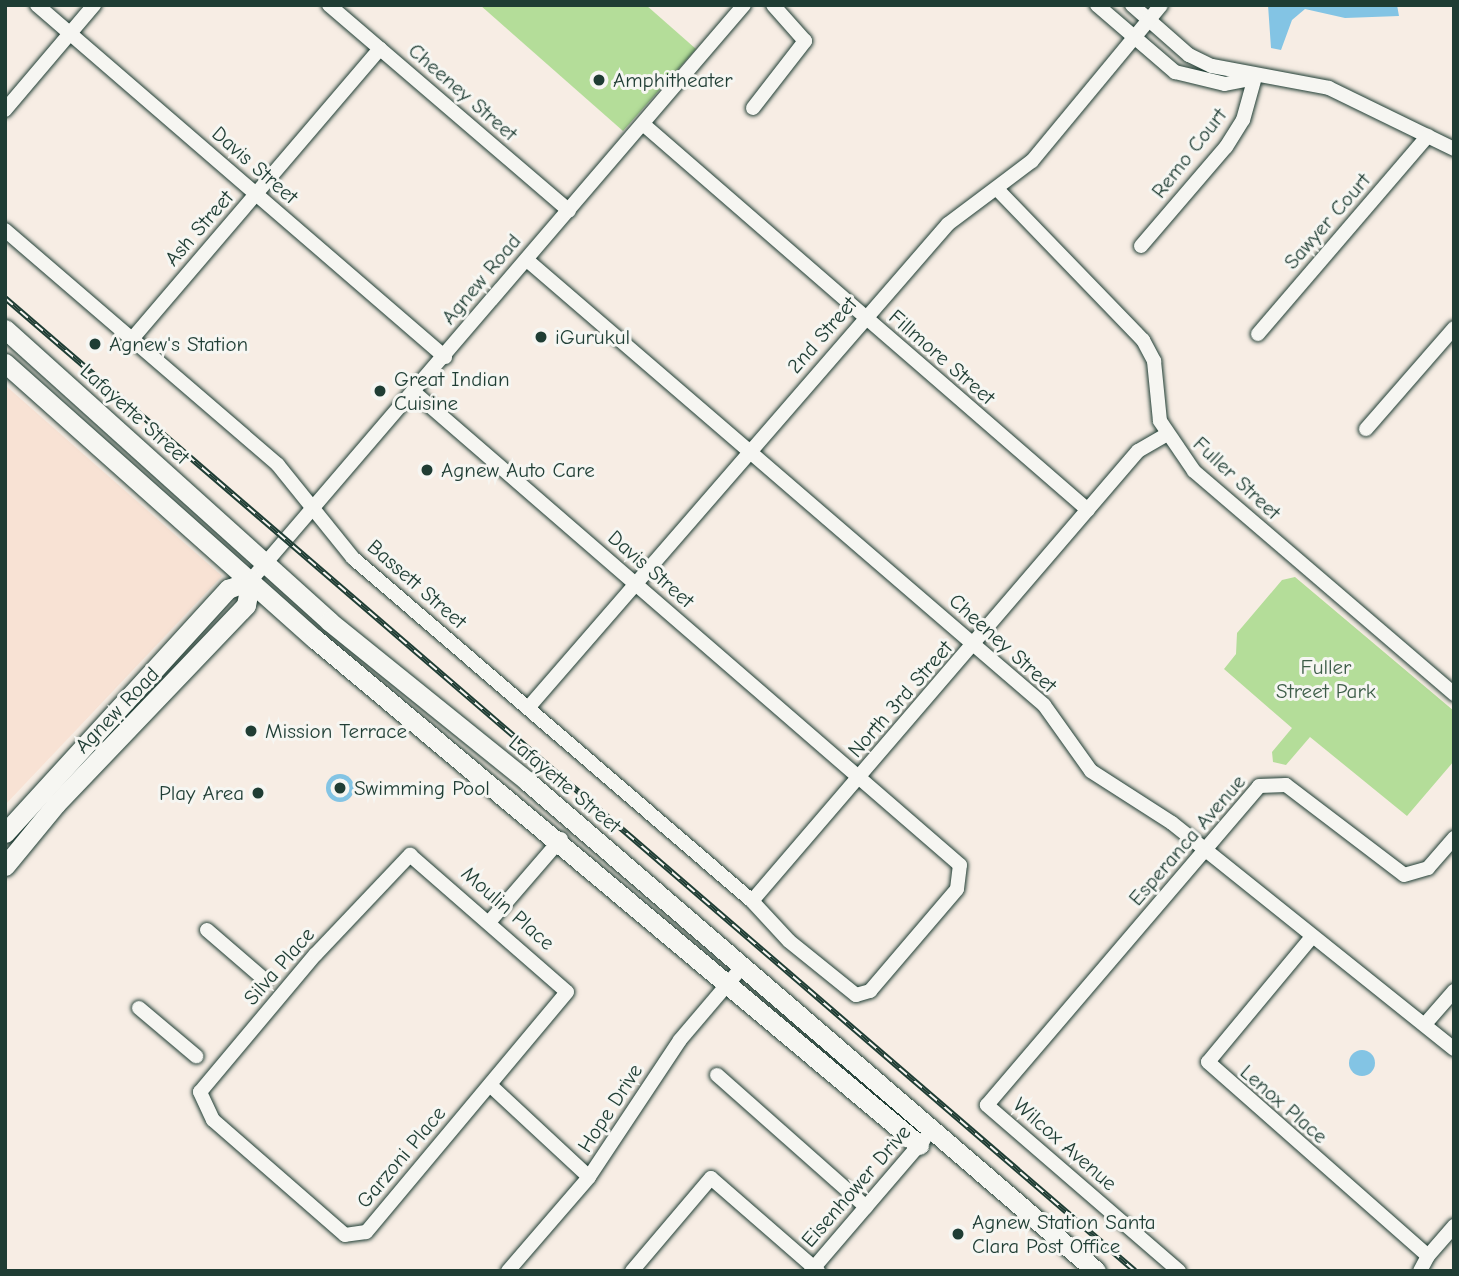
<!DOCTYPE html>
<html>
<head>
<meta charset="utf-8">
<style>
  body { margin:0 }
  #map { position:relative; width:1459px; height:1276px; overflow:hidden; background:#f7ede4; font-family:"Comic Neue",sans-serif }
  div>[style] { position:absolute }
  .built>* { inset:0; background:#f8e2d4 }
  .green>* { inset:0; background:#b4dd99 }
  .water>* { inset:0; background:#83c4e4 }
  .round { border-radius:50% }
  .roads { filter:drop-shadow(0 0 2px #1f3d34) drop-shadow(0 0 2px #1f3d34) }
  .minor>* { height:14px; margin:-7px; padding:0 7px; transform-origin:7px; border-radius:7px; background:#f6f6f2 }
  .major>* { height:19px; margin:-9.5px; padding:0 9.5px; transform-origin:9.5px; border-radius:9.5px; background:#f6f6f2 }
  .rail>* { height:6px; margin-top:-3px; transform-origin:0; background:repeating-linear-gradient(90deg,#f6f6f2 0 10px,#1f3d34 0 20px); box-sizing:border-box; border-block:2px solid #1f3d34 }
  .dots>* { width:19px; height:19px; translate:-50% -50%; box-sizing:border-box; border:4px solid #f6f6f2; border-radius:50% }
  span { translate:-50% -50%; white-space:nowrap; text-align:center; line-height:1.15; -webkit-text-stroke:6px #f6f6f2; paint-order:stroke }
  .poi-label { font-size:21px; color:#1f3d34 }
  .left { translate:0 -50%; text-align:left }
  .right { translate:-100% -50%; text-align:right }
  .street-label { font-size:21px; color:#1f3d34 }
  .park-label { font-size:21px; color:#3d5d48 }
  .frame { position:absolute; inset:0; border:7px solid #1f3d34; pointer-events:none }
</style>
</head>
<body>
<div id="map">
  <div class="built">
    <div style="clip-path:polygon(5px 385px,222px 576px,5px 805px)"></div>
  </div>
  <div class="green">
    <div style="clip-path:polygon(480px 5px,646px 5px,696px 49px,623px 131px)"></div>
    <div style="clip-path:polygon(1295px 577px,1454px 711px,1454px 761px,1407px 816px,1310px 737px,1286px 765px,1273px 762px,1272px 752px,1292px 728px,1224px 669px,1236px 654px,1237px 633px,1282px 580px)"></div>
  </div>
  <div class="water">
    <div style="clip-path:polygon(1268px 5px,1397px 5px,1399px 16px,1345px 18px,1305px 9px,1292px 20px,1281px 50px,1271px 48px)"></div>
    <div class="round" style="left:326px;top:774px;width:28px;height:28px"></div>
    <div class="round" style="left:1349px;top:1050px;width:26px;height:26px"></div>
  </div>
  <div class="roads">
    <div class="minor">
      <div style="left:37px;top:5px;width:539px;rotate:40.79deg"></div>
      <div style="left:329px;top:5px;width:316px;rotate:40.6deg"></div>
      <div style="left:1097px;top:5px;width:103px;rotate:40.7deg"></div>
      <div style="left:1175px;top:72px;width:51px;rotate:13.5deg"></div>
      <div style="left:1225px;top:84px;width:25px;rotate:-11deg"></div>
      <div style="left:1132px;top:5px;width:76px;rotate:41.3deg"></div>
      <div style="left:1189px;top:55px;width:25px;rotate:26deg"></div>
      <div style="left:1212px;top:66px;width:119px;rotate:10.6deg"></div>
      <div style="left:1329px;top:88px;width:139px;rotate:26deg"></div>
      <div style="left:753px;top:108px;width:85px;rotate:-52.2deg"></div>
      <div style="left:805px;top:41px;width:48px;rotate:-131.6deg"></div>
      <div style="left:5px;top:110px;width:138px;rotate:-49.7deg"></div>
      <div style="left:643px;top:124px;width:589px;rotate:40.94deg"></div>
      <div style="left:998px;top:190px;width:209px;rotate:46deg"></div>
      <div style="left:1143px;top:340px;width:24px;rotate:62deg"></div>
      <div style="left:1154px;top:361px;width:60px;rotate:84.3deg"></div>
      <div style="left:1160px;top:421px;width:60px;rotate:55.8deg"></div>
      <div style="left:1194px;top:471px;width:343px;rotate:40.6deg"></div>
      <div style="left:5px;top:230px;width:360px;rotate:40.7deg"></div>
      <div style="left:278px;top:465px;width:119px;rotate:51.1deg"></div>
      <div style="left:353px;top:558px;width:526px;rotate:40.68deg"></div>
      <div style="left:752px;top:901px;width:54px;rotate:47.2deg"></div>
      <div style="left:789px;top:941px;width:86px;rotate:38.9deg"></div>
      <div style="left:856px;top:995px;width:15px;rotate:-16deg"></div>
      <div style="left:870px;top:991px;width:134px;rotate:-49.5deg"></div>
      <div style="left:957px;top:889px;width:24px;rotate:-83deg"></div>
      <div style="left:960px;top:865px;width:721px;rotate:-139.11deg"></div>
      <div style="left:1141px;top:246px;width:130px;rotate:-49.4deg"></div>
      <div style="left:1226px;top:147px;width:32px;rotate:-58deg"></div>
      <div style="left:1243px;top:120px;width:45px;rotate:-74.4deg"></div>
      <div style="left:527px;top:260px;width:682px;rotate:40.72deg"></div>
      <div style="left:1044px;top:705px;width:81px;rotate:54.5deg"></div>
      <div style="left:1091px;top:771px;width:96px;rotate:32.7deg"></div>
      <div style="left:1172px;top:823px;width:361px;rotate:38.7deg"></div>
      <div style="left:1258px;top:334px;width:261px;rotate:-49.4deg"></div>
      <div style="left:132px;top:339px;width:382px;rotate:-49.5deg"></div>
      <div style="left:1366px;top:429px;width:134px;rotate:-48.9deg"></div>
      <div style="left:251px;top:580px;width:757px;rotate:-49.39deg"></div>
      <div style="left:528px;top:708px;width:641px;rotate:-49.05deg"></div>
      <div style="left:948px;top:224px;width:105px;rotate:-36.9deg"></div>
      <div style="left:1032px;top:161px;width:202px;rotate:-50.4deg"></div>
      <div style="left:410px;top:855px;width:208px;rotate:41.1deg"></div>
      <div style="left:567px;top:992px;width:313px;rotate:129.9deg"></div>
      <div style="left:366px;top:1232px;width:21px;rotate:172deg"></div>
      <div style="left:345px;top:1235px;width:175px;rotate:-138.9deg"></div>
      <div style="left:213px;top:1120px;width:31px;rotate:-115deg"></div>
      <div style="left:200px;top:1092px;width:180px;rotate:-50deg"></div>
      <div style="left:316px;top:954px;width:137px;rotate:-46.5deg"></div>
      <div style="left:752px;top:901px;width:593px;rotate:-49.38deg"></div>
      <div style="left:1138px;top:451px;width:32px;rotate:-30deg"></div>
      <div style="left:491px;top:920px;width:107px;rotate:-49.2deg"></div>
      <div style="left:207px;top:930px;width:77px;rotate:40.8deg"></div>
      <div style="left:1311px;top:938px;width:161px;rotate:129.7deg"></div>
      <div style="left:1208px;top:1062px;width:293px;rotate:41.4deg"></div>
      <div style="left:1428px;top:1256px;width:40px;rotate:-49deg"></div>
      <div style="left:139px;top:1008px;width:75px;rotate:40.1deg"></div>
      <div style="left:1426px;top:1023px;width:43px;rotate:-48.8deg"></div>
      <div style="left:717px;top:1075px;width:199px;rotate:41.5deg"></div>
      <div style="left:490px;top:1085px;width:135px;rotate:42.9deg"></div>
      <div style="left:508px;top:1271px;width:124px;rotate:-49.2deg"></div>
      <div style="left:589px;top:1177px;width:164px;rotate:-56.4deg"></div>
      <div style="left:680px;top:1040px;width:97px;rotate:-49.6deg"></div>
      <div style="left:632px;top:1271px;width:122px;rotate:-49.7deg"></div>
      <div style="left:711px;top:1178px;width:142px;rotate:41deg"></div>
      <div style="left:811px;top:1271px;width:174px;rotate:-49.4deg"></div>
      <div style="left:1179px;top:1271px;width:254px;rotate:-139.2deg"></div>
      <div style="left:987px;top:1105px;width:419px;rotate:-49.5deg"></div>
      <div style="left:1259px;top:786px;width:27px;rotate:-2deg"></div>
      <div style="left:1286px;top:785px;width:148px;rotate:37.3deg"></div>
      <div style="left:1404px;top:875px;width:25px;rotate:-16deg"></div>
      <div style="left:1428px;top:868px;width:40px;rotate:-49deg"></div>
      <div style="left:1420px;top:1271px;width:17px;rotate:-62deg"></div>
    </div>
    <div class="major">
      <div style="left:5px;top:329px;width:436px;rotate:42deg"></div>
      <div style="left:329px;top:621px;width:255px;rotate:38.9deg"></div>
      <div style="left:527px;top:781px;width:751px;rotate:40.73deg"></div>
      <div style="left:5px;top:363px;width:415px;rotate:41.7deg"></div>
      <div style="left:315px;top:639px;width:788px;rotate:39.95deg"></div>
      <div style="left:5px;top:833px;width:331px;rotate:-47.6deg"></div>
      <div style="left:228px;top:589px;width:25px;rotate:-21deg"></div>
      <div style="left:5px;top:866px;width:80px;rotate:-50.6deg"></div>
      <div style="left:56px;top:804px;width:275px;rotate:-46.3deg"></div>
      <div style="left:246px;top:605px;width:25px;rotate:-79deg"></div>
    </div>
  </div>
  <div class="rail">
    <div style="left:5px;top:298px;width:1491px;rotate:40.73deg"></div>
  </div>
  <div class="dots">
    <div style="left:599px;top:80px;background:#1f3d34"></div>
    <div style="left:541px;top:337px;background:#1f3d34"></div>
    <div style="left:95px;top:344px;background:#1f3d34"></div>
    <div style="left:380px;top:391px;background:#1f3d34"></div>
    <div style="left:427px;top:470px;background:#1f3d34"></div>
    <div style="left:251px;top:731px;background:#1f3d34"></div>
    <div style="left:340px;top:788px;background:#1f3d34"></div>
    <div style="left:258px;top:793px;background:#1f3d34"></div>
    <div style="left:958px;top:1234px;background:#1f3d34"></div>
  </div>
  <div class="poi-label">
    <span class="left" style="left:613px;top:80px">Amphitheater</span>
    <span class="left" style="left:555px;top:337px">iGurukul</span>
    <span class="left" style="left:109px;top:344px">Agnew's Station</span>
    <span class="left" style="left:394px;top:391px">Great Indian<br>Cuisine</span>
    <span class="left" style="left:441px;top:470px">Agnew Auto Care</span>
    <span class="left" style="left:265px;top:731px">Mission Terrace</span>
    <span class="left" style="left:354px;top:788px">Swimming Pool</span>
    <span class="right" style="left:244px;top:793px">Play Area</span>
    <span class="left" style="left:972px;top:1234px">Agnew Station Santa<br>Clara Post Office</span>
  </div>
  <div class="street-label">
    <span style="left:463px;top:92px;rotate:41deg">Cheeney Street</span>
    <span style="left:1189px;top:153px;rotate:-52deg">Remo Court</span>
    <span style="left:255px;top:165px;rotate:41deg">Davis Street</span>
    <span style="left:1327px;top:221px;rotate:-49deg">Sawyer Court</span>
    <span style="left:199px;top:228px;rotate:-49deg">Ash Street</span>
    <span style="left:481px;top:279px;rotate:-50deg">Agnew Road</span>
    <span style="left:822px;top:335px;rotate:-49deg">2nd Street</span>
    <span style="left:942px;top:357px;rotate:41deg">Fillmore Street</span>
    <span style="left:135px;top:414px;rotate:42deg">Lafayette Street</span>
    <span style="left:1237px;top:478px;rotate:43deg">Fuller Street</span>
    <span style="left:651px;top:569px;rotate:41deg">Davis Street</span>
    <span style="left:417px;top:584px;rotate:41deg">Bassett Street</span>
    <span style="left:1003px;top:643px;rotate:42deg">Cheeney Street</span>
    <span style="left:900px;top:699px;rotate:-49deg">North 3rd Street</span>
    <span style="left:117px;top:710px;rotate:-46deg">Agnew Road</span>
    <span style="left:565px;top:784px;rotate:40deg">Lafayette Street</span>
    <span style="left:1187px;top:840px;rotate:-49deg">Esperanca Avenue</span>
    <span style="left:508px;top:908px;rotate:41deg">Moulin Place</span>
    <span style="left:279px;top:966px;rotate:-49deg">Silva Place</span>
    <span style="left:1284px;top:1104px;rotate:41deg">Lenox Place</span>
    <span style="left:610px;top:1108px;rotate:-57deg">Hope Drive</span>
    <span style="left:1065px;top:1144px;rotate:41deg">Wilcox Avenue</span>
    <span style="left:401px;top:1157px;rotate:-50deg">Garzoni Place</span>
    <span style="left:856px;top:1186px;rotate:-49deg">Eisenhower Drive</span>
  </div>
  <div class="park-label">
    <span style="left:1326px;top:679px">Fuller<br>Street Park</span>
  </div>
  <div class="frame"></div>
</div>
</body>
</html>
